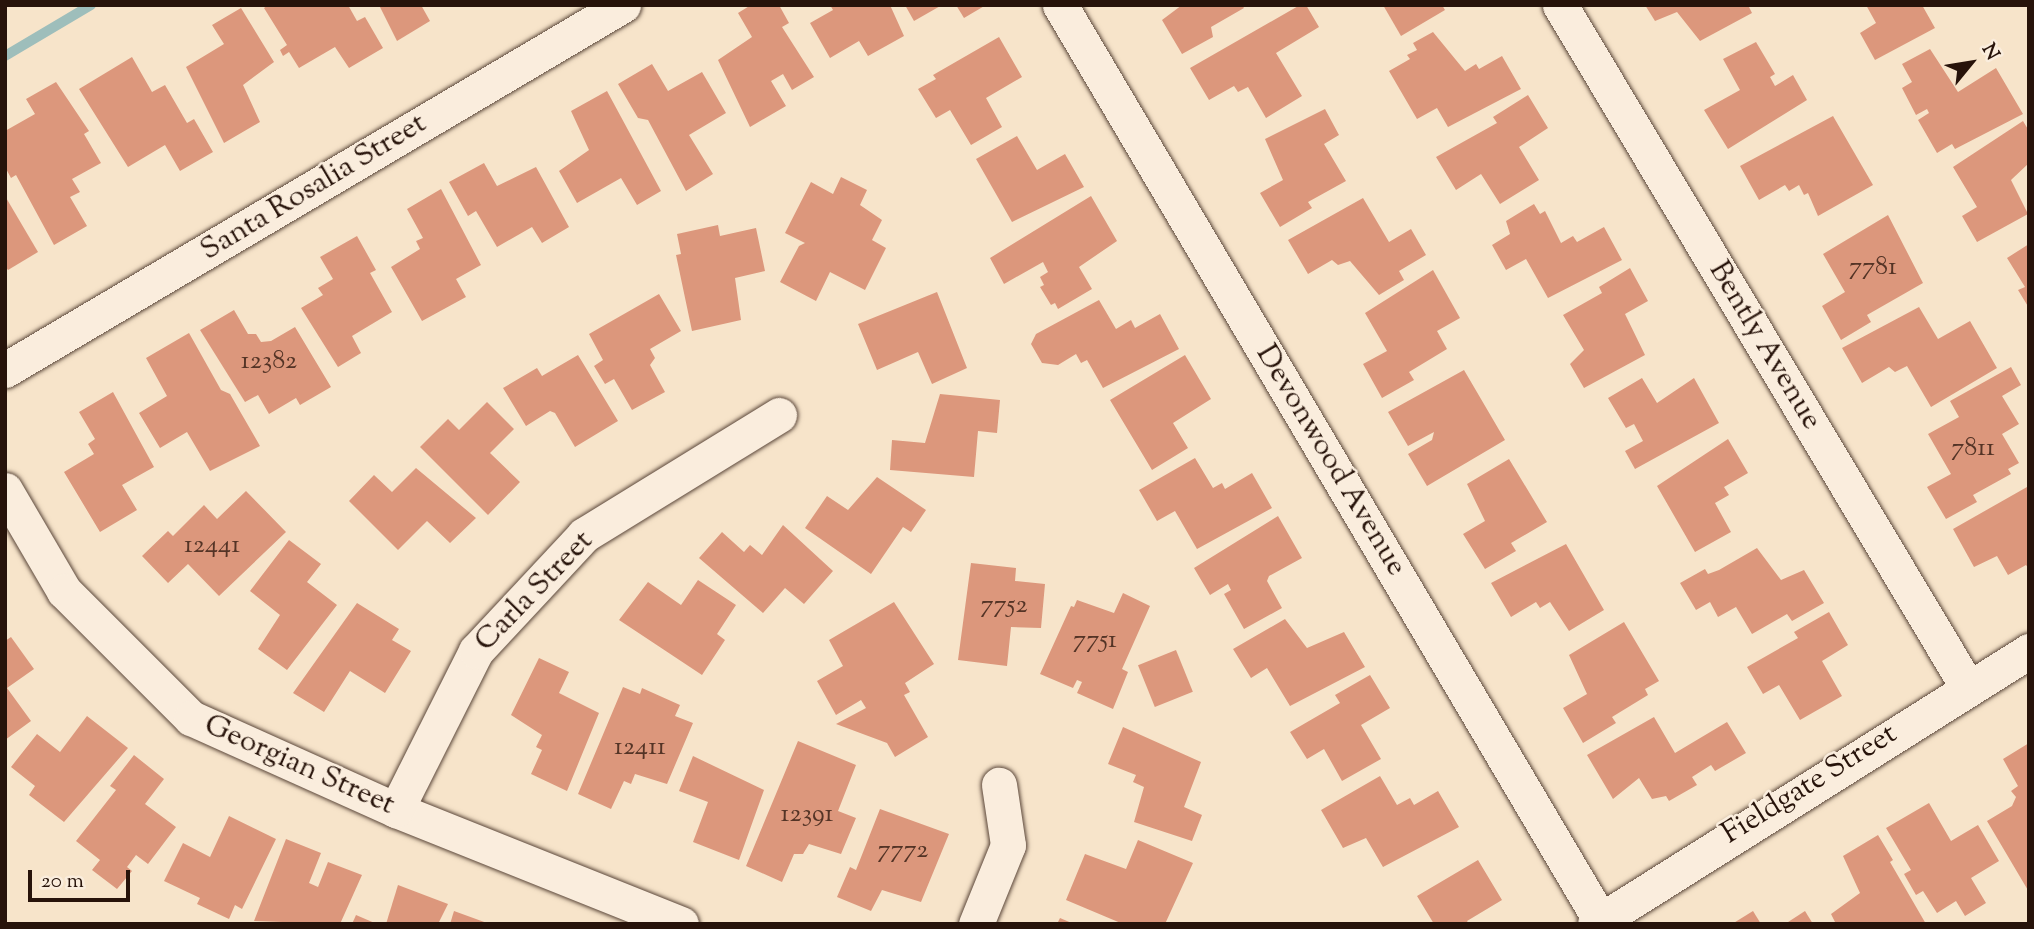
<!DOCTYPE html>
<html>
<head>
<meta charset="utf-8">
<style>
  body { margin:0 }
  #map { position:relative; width:2034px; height:929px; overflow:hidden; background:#f7e4ca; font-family:"Sorts Mill Goudy",serif }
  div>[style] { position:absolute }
  .stream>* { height:10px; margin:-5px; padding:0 5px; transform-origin:5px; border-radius:5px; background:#9ebebb }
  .building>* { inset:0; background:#dc977c; transform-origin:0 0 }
  .roads { filter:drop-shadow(0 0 2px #5b473a) drop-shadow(0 0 2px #5b473a) }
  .street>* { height:35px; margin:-17.5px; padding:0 17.5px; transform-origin:17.5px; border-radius:17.5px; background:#faeddd }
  span { translate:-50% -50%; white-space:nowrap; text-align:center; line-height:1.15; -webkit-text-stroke:5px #faeddd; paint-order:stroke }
  .number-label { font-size:26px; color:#543426 }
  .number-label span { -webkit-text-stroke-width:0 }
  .street-label { font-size:30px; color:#27130a }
  .frame { position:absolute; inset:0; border:7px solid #27130a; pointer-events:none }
  .north { position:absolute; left:1936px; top:28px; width:70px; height:70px; -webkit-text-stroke:5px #faeddd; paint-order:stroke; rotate:60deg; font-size:19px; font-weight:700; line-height:28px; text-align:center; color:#27130a }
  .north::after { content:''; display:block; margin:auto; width:24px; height:32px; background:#27130a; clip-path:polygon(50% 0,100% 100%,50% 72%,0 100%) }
  .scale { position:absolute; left:28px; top:870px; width:102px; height:32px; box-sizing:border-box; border:4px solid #27130a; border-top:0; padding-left:9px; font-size:21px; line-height:24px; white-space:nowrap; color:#27130a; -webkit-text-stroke:5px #faeddd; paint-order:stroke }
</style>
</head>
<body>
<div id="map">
  <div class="stream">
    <div style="left:5px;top:56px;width:100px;rotate:-30.7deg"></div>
  </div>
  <div class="building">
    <div style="clip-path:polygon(268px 5px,348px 5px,357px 21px,365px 17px,383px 48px,349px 68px,335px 47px,299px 68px,289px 52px,283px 56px,280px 50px,287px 45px,264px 8px)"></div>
    <div style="clip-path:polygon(379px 5px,421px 5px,430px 21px,397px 41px)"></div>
    <div style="clip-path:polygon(751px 5px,779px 5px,789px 23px,782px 27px,814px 77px,792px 90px,783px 74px,771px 81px,786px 106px,750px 127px,718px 60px,752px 37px,738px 13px)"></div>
    <div style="clip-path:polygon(830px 5px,890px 5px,904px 36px,868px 56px,859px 41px,830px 58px,810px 23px,833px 10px)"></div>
    <div style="clip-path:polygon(905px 5px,942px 5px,914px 21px)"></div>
    <div style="clip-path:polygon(956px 5px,986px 5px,964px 18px)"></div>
    <div style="clip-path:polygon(1182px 5px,1242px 5px,1244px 8px,1211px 27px,1213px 37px,1182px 54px,1162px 20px)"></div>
    <div style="clip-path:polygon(1300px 5px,1306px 5px,1319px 27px,1276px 53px,1302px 96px,1266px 118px,1248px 87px,1238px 92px,1234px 86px,1209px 100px,1190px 68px)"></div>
    <div style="clip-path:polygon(1383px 5px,1442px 5px,1445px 10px,1401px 36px)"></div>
    <div style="clip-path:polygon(1645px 5px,1748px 5px,1752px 13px,1700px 41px,1677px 12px,1655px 21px)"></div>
    <div style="clip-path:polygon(1866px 5px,1922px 5px,1935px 28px,1875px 60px,1860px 33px,1876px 23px)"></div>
    <div style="clip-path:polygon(241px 8px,274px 62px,243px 85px,260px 122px,224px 143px,186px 67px,224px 44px,212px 25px)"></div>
    <div style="clip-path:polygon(1433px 32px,1465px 71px,1476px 64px,1479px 69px,1502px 56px,1521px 89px,1448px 127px,1437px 108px,1417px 119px,1389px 71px,1410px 59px,1407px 55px,1417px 50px,1413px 43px)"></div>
    <div style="clip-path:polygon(999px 37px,1022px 77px,986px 98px,1002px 127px,971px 145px,950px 110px,936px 118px,918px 89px,936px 79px,933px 75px)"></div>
    <div style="clip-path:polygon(1756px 42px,1775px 74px,1770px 77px,1775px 86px,1793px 75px,1807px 100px,1728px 149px,1704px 110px,1740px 90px,1723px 59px)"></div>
    <div style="clip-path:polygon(1930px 49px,1958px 92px,1996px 68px,2023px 114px,1955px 149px,1952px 144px,1937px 153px,1918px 120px,1929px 113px,1927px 109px,1916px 115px,1902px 88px,1912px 82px,1902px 64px)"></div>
    <div style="clip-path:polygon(132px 57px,152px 92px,165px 85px,187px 123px,194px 119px,213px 152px,180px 171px,165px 145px,128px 167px,79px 89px)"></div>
    <div style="clip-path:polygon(652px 64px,668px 91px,702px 72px,726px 113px,689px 135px,713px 174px,686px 191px,648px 120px,638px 118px,618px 84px)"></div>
    <div style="clip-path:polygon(56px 82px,89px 131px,84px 134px,101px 163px,72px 179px,80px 192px,70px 197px,87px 226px,54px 245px,16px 175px,11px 178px,5px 167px,5px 131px,35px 114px,26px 99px)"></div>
    <div style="clip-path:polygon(607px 91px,661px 191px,637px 205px,621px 178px,577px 203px,559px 171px,589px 150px,571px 111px)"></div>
    <div style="clip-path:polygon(1528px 95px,1548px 128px,1519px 147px,1539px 180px,1500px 204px,1481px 174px,1456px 190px,1436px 157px,1497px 123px,1493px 117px)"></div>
    <div style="clip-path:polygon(1325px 109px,1339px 135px,1324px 144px,1346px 181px,1308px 202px,1312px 208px,1280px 227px,1260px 193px,1283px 180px,1265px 139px)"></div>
    <div style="clip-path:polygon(1833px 116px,1873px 185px,1818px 216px,1808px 193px,1804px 195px,1799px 185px,1789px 191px,1785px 185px,1759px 200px,1740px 166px)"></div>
    <div style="clip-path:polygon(2023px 121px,2029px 131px,2029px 163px,2011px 180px,2028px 214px,1977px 242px,1962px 216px,1977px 207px,1953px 167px)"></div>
    <div style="clip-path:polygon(1017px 136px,1037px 170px,1065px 154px,1084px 187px,1012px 222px,976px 159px)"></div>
    <div style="clip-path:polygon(484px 163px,497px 186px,536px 167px,569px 227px,542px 243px,532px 227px,497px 247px,476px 211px,468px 216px,449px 182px)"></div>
    <div style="clip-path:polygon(841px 177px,867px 190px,860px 205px,882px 220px,872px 240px,886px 248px,865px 290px,830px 272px,816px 301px,780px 282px,799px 246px,805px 243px,785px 233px,811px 182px,833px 194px)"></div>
    <div style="clip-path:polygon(441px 189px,481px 265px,456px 279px,466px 297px,422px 321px,391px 267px,420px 249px,416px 241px,423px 238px,407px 209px)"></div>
    <div style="clip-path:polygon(5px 196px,38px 252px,8px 270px,5px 266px)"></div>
    <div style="clip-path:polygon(1091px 196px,1117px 241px,1079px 267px,1092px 289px,1058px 309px,1055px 303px,1051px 305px,1040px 287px,1044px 285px,1040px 277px,1048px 272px,1043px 262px,1004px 284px,990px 258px)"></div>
    <div style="clip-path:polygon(1363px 198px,1389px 242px,1411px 229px,1426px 255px,1399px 271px,1404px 280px,1379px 295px,1350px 261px,1338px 265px,1332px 260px,1308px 274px,1288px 240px)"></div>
    <div style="clip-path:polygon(1534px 204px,1540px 214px,1545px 211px,1561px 243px,1573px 236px,1577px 242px,1604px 227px,1622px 260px,1548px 298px,1526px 259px,1506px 270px,1492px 245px,1510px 234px,1506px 221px)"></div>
    <div style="clip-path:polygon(1888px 215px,1923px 283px,1867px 315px,1871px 322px,1841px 340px,1822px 306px,1845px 292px,1823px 254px)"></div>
    <div style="clip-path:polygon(718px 225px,720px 236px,756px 228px,765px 271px,735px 278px,741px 320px,692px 331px,676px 255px,681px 254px,677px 234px)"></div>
    <div style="clip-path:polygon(357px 236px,376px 270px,370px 273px,392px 312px,352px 336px,361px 353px,338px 367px,301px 308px,323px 295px,318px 288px,333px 279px,320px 257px)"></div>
    <div style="clip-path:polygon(2029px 244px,2029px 308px,2018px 290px,2025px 287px,2007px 258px)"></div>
    <div style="clip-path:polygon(1630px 268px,1648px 301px,1625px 314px,1645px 355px,1584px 388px,1570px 364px,1584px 350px,1563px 315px,1602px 293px,1599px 287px)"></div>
    <div style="clip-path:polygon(1433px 270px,1460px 318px,1437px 331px,1447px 349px,1409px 372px,1414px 380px,1382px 398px,1363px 364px,1387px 351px,1365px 313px)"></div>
    <div style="clip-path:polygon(937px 292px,967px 368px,932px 384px,918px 352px,877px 370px,858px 324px)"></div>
    <div style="clip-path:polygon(659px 294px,681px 331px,650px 349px,655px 358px,650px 365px,665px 392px,632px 410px,614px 379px,605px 384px,594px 366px,603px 360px,589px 334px)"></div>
    <div style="clip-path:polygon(1099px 300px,1116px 329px,1131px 320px,1135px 328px,1160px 314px,1179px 349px,1103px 388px,1087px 360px,1081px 363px,1076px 354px,1058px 365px,1042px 363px,1031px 344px,1036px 334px)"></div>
    <div style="clip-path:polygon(1919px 307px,1938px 339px,1970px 321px,1997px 368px,1931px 407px,1907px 366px,1895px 372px,1889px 367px,1862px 383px,1842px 348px)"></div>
    <div style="clip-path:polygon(234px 310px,248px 334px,256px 334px,261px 342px,271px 341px,295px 327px,331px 387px,300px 405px,296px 398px,269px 414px,258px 395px,245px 402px,200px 330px)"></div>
    <div style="clip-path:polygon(189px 333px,221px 390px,230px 394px,260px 446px,210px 471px,187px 432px,160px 448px,139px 413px,167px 396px,146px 358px)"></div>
    <div style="clip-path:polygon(578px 355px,618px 421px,575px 447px,555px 413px,550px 411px,526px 426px,503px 388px,537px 368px,542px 376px)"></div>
    <div style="clip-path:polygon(1185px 355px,1211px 399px,1173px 423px,1188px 448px,1152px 470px,1110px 400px)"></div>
    <div style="clip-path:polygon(2011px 367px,2021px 385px,2002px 396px,2019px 424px,2002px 434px,2019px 463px,2008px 469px,2011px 474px,1973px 495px,1977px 502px,1946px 519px,1927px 487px,1951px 474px,1928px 434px,1959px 417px,1950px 401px)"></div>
    <div style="clip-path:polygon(1464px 370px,1505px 440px,1427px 486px,1408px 454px,1432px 440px,1434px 432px,1408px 446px,1388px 412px)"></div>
    <div style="clip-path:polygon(1642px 378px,1657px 403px,1694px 378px,1719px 423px,1635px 469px,1625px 451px,1643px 441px,1634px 424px,1626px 428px,1608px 398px)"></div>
    <div style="clip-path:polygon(113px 392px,154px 467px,122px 485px,137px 510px,100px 532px,64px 472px,94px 454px,88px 444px,95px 439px,79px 412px)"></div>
    <div style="clip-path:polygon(940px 394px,1000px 400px,997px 433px,978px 431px,974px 477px,890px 470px,892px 440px,925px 443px)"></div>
    <div style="clip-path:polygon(487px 402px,514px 429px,490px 453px,520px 482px,488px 515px,420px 447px,448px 419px,459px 430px)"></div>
    <div style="clip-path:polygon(1728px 439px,1748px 473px,1724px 487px,1729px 495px,1715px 503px,1731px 532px,1695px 552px,1657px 486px)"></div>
    <div style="clip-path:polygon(1195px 458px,1213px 488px,1222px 483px,1225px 489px,1252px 473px,1272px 508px,1197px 549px,1175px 511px,1157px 521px,1139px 490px)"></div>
    <div style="clip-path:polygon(1509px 459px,1547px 522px,1511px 543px,1516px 551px,1485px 569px,1463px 534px,1485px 521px,1467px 484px)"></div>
    <div style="clip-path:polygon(416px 468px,476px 518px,450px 543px,427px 521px,398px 550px,349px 501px,374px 475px,392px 492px)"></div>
    <div style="clip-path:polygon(877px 477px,926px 510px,911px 532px,903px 527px,871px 574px,805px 528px,827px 496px,848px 510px)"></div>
    <div style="clip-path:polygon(2027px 487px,2029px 569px,2026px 565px,2008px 575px,1997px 556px,1974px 567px,1953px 529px)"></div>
    <div style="clip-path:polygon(246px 491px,286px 532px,219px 596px,188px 564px,168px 583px,142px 556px,168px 531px,173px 536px,204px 505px,217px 519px)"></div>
    <div style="clip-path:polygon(1278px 516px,1302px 558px,1269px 576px,1267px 581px,1282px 608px,1244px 629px,1224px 594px,1231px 590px,1228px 584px,1210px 595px,1194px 568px)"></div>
    <div style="clip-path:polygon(783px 525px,833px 571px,804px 604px,785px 588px,763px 613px,699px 558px,722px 532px,744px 552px,750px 545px,762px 555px)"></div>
    <div style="clip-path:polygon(289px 540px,321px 564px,307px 582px,337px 605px,287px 670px,258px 649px,280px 615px,250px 591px)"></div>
    <div style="clip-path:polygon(1566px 544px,1604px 610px,1569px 631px,1550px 602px,1540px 608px,1536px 602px,1511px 617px,1491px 583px)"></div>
    <div style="clip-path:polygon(1757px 548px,1781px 580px,1804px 570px,1824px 603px,1792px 621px,1787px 614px,1752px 634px,1736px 607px,1718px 617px,1710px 602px,1696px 610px,1680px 583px,1705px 569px,1708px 574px,1719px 570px)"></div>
    <div style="clip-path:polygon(971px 563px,1016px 568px,1015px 581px,1045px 584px,1041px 628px,1011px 627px,1007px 666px,958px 660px)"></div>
    <div style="clip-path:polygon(698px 580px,736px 605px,717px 634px,725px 640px,702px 675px,619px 620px,648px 582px,681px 605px)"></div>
    <div style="clip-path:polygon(1123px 593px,1150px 606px,1122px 669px,1128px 672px,1113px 709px,1077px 693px,1082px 682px,1077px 680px,1073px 688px,1040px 674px,1071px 606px,1074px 607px,1077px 600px,1114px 613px)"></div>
    <div style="clip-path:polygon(894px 602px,934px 664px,905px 683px,910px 692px,904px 695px,928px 737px,895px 757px,887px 743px,836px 724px,866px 708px,861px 700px,836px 715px,817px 681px,843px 666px,829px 640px)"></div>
    <div style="clip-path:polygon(357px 603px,399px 629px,392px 640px,411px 651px,385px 693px,350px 671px,324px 712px,293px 693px)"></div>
    <div style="clip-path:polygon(1829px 612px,1848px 645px,1822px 661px,1842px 696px,1800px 720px,1779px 685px,1763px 694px,1747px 667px,1798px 638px,1794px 632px)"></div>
    <div style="clip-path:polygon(1285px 619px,1307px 648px,1344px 632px,1365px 667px,1290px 706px,1267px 668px,1251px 678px,1233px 649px)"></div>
    <div style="clip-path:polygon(1624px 622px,1659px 681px,1645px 689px,1648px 695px,1612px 717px,1616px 723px,1583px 743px,1563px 708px,1587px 694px,1569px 655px)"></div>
    <div style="clip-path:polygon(11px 637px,34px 669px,7px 688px,31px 721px,5px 740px,5px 641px)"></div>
    <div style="left:1176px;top:650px;width:45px;height:41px;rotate:68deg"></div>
    <div style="clip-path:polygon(539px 658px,569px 672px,559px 693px,599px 713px,567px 791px,531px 774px,542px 750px,536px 747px,542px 735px,511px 715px)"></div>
    <div style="clip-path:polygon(1370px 675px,1390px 708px,1361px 725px,1381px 759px,1342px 781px,1324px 749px,1307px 759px,1290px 732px,1340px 703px,1335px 695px)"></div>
    <div style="clip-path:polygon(623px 687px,640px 694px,642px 688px,680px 705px,675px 716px,693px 723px,667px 784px,635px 774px,631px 784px,624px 781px,611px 809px,578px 794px)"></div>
    <div style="clip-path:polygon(87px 716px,128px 748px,64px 822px,29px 795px,35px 786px,11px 767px,37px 734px,60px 752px)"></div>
    <div style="clip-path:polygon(1654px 717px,1675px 753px,1727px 722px,1746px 753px,1715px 771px,1711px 765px,1692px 777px,1697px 785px,1669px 801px,1666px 796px,1652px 799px,1639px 778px,1613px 799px,1587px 755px)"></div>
    <div style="clip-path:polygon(1123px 727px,1201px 762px,1184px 807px,1202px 815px,1192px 841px,1134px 822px,1144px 787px,1133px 782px,1136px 775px,1108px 764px)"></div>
    <div style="clip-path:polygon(798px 741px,856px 765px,838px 811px,856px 818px,841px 854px,809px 844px,803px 854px,794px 854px,782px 882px,746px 866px)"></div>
    <div style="clip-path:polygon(2029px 743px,2029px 892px,1987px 821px,2012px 806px,2016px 797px,2011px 791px,2018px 786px,2003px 759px)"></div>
    <div style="clip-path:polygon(134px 755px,164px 779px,145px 804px,176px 827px,148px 864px,136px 855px,127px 867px,132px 871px,117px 889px,92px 870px,100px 860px,76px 841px,116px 790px,110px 786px)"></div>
    <div style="clip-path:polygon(693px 756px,764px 790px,739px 860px,693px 842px,708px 802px,679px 791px)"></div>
    <div style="clip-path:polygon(1380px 776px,1397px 805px,1410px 798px,1414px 805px,1438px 791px,1459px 827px,1383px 867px,1366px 838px,1343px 848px,1321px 810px)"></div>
    <div style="clip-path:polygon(1929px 803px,1951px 841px,1978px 825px,1999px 861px,1971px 878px,1986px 903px,1965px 916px,1956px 901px,1937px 913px,1923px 891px,1916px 895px,1904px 874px,1911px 870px,1886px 828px)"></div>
    <div style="clip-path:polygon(880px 809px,949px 834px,921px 902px,882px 890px,871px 911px,837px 897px,850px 867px,856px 870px)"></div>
    <div style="clip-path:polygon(229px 816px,276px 839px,242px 909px,235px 905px,229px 919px,197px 904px,200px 898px,164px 881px,183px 843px,210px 857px)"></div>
    <div style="clip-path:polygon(1878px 835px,1893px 860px,1890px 862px,1926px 924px,1836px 924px,1831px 914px,1860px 893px,1843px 856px)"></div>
    <div style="clip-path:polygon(286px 839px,321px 853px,309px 883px,318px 887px,328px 862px,362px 875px,340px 924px,254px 921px)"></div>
    <div style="clip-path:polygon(1138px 840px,1193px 863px,1165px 924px,1123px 924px,1066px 900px,1085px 854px,1126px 869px)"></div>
    <div style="clip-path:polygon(1478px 860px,1502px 900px,1467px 921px,1469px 924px,1434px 924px,1417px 896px)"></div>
    <div style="clip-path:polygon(398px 885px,448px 904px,438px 924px,386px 924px)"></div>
    <div style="clip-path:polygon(454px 911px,487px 923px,487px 924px,450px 924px)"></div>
    <div style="clip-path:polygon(1753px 911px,1761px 924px,1732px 924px)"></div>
    <div style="clip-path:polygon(1805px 911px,1813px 924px,1785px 924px)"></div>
    <div style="clip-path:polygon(356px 915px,377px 924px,352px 924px)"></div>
    <div style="clip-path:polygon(1060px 918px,1074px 924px,1057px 924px)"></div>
  </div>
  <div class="roads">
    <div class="street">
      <div style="left:1060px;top:5px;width:1060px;rotate:59.44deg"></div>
      <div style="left:1560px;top:5px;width:793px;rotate:59.14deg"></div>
      <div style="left:5px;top:370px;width:718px;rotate:-30.57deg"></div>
      <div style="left:5px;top:490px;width:117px;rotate:59.7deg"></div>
      <div style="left:64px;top:591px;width:180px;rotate:45deg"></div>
      <div style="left:191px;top:718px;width:225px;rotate:24.2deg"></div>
      <div style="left:396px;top:810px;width:307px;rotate:21.8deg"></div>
      <div style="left:396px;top:810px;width:178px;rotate:-63.3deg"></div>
      <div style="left:476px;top:651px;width:158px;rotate:-47deg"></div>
      <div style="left:584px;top:535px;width:229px;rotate:-31.6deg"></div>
      <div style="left:976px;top:924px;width:85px;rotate:-67.9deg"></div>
      <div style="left:1008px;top:845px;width:61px;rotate:-98.5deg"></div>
      <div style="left:1595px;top:924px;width:513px;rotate:-32.17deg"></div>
    </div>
  </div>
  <div class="number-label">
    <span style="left:1873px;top:268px">7781</span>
    <span style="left:269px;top:362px">12382</span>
    <span style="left:1973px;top:449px">7811</span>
    <span style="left:212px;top:546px">12441</span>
    <span style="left:1004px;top:606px">7752</span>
    <span style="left:1095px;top:641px">7751</span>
    <span style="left:640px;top:748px">12411</span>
    <span style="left:807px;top:815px">12391</span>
    <span style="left:903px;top:851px">7772</span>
  </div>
  <div class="street-label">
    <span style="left:314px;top:188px;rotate:-31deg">Santa Rosalia Street</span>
    <span style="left:1764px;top:346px;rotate:59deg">Bently Avenue</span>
    <span style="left:1330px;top:461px;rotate:59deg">Devonwood Avenue</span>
    <span style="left:535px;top:592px;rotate:-46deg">Carla Street</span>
    <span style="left:299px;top:766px;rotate:24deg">Georgian Street</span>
    <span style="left:1810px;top:785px;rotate:-32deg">Fieldgate Street</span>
  </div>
  <div class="frame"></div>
  <div class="north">N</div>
  <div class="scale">20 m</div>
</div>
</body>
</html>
